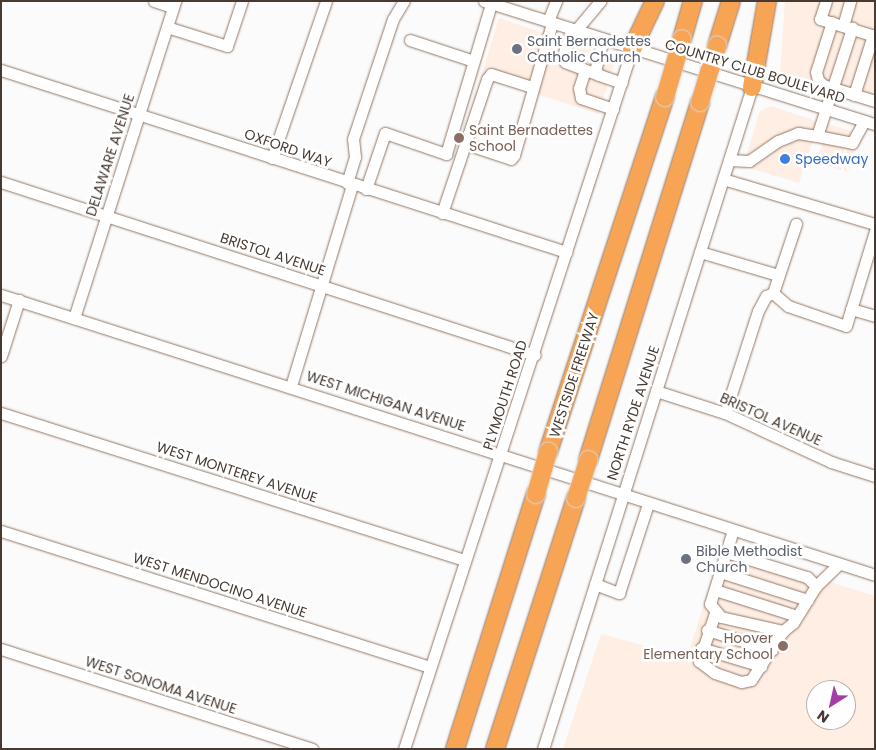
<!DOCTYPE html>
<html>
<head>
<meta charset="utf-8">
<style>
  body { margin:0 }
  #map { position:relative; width:876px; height:750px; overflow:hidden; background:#fbfbfb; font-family:Poppins,sans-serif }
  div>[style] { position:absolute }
  .built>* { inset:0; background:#feeee4; transform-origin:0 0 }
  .roads { filter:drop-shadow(0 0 1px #927663) drop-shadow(0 0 1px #927663) }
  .minor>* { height:11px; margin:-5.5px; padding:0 5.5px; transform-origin:5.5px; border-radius:5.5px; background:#fff }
  .highway>* { height:18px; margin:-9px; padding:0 9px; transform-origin:9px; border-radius:9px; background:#f8a455 }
  .bridges { filter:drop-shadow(0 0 1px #dad8d6) drop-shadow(0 0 1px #dad8d6) }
  .highway-bridge>* { height:18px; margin:-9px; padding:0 9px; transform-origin:9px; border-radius:9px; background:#f8a455 }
  .dots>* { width:14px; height:14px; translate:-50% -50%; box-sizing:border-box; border:2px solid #fff; border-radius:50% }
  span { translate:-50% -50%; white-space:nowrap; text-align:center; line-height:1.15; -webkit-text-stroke:5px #fff; paint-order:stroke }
  .worship-label { font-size:14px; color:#5b616d }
  .left { translate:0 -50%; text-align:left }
  .street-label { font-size:14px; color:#473a32 }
  .education-label { font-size:14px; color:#785e54 }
  .right { translate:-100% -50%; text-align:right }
  .shop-label { font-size:14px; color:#366cbe }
  .frame { position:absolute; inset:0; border:2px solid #473a32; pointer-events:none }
  .north { position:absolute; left:806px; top:680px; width:50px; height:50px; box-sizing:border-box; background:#fff; border:1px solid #b5b0ad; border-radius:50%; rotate:215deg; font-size:14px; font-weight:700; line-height:20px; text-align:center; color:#473a32 }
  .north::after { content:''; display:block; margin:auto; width:18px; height:22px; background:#a33fa4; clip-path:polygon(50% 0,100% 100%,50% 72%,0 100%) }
</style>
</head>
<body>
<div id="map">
  <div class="built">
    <div style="clip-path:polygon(785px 1px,875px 1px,875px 107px,780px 76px)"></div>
    <div style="clip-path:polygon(499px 18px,608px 55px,614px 63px,599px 114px,481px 76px)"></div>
    <div style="clip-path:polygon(771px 106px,819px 122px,799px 183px,743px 166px,760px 111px)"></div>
    <div style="left:828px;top:124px;width:34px;height:40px;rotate:17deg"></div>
    <div style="clip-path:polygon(evenodd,722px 548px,875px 596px,875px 749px,563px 749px,601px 634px,687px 657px,722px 548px,816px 690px,846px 690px,846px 720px,816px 720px,816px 690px)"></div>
  </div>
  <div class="roads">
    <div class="minor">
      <div style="left:154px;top:1px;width:20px;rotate:18deg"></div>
      <div style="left:484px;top:1px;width:410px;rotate:17.5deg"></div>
      <div style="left:826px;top:1px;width:19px;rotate:108deg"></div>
      <div style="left:820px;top:19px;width:58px;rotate:17.2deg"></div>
      <div style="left:548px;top:21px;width:22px;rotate:-68deg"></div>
      <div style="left:832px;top:22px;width:52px;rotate:107.7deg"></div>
      <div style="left:816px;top:72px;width:8px;rotate:76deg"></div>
      <div style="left:818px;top:80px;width:7px;rotate:45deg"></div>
      <div style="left:823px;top:85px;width:54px;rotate:17.1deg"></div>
      <div style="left:843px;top:26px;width:26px;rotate:-74deg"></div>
      <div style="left:167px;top:27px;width:63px;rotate:17.6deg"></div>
      <div style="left:227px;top:46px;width:47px;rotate:-71.6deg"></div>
      <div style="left:572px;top:29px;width:28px;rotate:109deg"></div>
      <div style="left:563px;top:55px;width:7px;rotate:74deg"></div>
      <div style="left:565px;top:62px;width:36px;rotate:21deg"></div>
      <div style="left:576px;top:30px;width:38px;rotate:-50deg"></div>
      <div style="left:603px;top:39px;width:32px;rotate:104deg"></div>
      <div style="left:595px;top:70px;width:6px;rotate:51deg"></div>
      <div style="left:599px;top:75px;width:24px;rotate:19deg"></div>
      <div style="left:410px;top:40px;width:67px;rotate:18.2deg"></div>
      <div style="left:1px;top:70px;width:594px;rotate:17.85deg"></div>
      <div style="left:585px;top:70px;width:19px;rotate:108deg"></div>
      <div style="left:579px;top:88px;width:10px;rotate:79deg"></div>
      <div style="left:581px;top:98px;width:34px;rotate:19deg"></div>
      <div style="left:854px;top:95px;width:63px;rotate:-72.4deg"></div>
      <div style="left:817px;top:136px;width:36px;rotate:11deg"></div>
      <div style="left:852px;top:143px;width:25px;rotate:-61deg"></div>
      <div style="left:466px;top:144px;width:47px;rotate:18.4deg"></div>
      <div style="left:511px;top:159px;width:5px;rotate:-53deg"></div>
      <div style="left:514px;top:155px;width:137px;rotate:-73.9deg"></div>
      <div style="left:272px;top:158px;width:166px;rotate:-71deg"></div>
      <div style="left:729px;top:160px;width:20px;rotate:3deg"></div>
      <div style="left:749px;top:161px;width:35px;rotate:-35deg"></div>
      <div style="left:778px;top:141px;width:22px;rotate:-22deg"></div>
      <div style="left:798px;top:133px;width:19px;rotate:9deg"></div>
      <div style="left:817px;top:136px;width:114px;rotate:-72deg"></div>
      <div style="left:723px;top:179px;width:159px;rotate:16.5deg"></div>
      <div style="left:1px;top:182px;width:561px;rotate:17.95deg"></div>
      <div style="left:347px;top:183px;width:27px;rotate:-73deg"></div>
      <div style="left:355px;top:157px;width:18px;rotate:-96deg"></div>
      <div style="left:353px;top:139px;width:126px;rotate:-71.6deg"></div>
      <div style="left:393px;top:19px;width:21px;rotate:-59deg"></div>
      <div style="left:366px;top:189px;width:59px;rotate:-71.3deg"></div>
      <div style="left:385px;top:133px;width:65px;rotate:19deg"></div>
      <div style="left:446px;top:154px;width:157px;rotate:-73.3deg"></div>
      <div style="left:442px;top:213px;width:141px;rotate:-71.4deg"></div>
      <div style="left:487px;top:79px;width:6px;rotate:-51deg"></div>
      <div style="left:491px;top:74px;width:43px;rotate:17.6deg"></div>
      <div style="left:700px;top:252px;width:81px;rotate:16.4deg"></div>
      <div style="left:773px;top:293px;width:20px;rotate:41deg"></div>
      <div style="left:788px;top:306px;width:61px;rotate:19deg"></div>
      <div style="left:846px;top:326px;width:99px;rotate:-73deg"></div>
      <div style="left:773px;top:293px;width:73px;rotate:-71.6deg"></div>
      <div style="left:1px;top:295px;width:918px;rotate:17.76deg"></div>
      <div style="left:851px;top:309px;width:25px;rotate:16deg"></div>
      <div style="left:74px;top:318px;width:333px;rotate:-72.3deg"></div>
      <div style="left:1px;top:356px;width:59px;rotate:-72.2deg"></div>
      <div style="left:291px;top:386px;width:210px;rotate:-73.1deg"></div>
      <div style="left:656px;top:391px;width:72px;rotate:17.7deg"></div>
      <div style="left:725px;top:413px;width:117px;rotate:24.8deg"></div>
      <div style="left:831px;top:462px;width:46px;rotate:17.7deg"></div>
      <div style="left:1px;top:413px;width:486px;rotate:17.6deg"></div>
      <div style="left:725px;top:413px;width:107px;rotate:-72.1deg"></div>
      <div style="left:758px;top:311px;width:17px;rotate:-62deg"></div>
      <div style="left:766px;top:296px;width:8px;rotate:-23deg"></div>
      <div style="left:733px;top:530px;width:77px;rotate:107.3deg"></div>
      <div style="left:710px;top:604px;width:17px;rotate:50deg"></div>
      <div style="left:721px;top:617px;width:64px;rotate:12.7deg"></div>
      <div style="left:783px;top:631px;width:13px;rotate:-39deg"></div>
      <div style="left:793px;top:623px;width:44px;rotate:-58.1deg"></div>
      <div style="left:816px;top:586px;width:32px;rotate:-44deg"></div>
      <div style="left:1px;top:531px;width:450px;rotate:17.6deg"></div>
      <div style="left:726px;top:552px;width:85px;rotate:17.2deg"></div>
      <div style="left:807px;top:577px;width:13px;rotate:45deg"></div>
      <div style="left:720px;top:572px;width:92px;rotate:17.7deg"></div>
      <div style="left:595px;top:584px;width:26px;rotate:21deg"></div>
      <div style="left:619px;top:593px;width:94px;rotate:-72deg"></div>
      <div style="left:715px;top:590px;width:86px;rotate:17.6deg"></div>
      <div style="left:715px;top:613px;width:51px;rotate:108.4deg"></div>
      <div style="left:699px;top:661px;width:20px;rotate:37deg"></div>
      <div style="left:715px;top:673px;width:28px;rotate:19deg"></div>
      <div style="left:741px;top:682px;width:10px;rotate:-11deg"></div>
      <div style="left:751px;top:680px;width:59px;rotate:-56.9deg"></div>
      <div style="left:707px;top:630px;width:68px;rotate:17.1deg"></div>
      <div style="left:701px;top:648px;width:63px;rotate:16.7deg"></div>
      <div style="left:1px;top:649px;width:327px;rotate:17.8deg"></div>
      <div style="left:404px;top:749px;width:736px;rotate:-71.96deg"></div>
      <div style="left:543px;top:749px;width:694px;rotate:-72.48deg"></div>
    </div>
    <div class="highway">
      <div style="left:682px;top:39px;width:40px;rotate:-74deg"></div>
      <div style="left:717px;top:46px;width:47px;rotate:-72.7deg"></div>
      <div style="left:632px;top:49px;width:53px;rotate:-64.4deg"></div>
      <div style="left:752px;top:87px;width:87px;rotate:-80.1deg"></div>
      <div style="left:548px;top:452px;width:374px;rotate:-71.8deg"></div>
      <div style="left:588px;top:460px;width:375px;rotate:-72.6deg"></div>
      <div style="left:455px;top:749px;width:268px;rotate:-72.4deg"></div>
      <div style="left:495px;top:749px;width:264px;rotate:-72.1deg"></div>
    </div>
  </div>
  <div class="bridges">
    <div class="highway-bridge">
      <div style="left:665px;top:97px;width:60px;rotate:-73.7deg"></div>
      <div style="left:700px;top:102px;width:59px;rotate:-73.1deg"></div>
      <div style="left:536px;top:494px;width:44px;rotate:-74.1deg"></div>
      <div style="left:576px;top:498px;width:40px;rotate:-72deg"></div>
    </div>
  </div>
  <div class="dots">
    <div style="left:517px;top:49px;background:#6b7280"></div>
    <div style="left:459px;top:138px;background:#8d6e63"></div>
    <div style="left:785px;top:159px;background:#3f7fe0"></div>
    <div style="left:686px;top:559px;background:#6b7280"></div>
    <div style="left:783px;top:646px;background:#8d6e63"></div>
  </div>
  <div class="worship-label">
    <span class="left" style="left:527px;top:49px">Saint Bernadettes<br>Catholic Church</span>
    <span class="left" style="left:696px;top:559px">Bible Methodist<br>Church</span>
  </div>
  <div class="street-label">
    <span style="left:755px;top:71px;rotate:17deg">COUNTRY CLUB BOULEVARD</span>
    <span style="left:288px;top:148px;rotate:19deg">OXFORD WAY</span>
    <span style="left:110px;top:155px;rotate:-72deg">DELAWARE AVENUE</span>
    <span style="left:273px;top:254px;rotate:18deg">BRISTOL AVENUE</span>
    <span style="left:574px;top:375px;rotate:-72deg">WESTSIDE FREEWAY</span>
    <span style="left:505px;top:395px;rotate:-72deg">PLYMOUTH ROAD</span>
    <span style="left:386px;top:401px;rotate:18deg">WEST MICHIGAN AVENUE</span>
    <span style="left:633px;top:413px;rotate:-72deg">NORTH RYDE AVENUE</span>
    <span style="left:771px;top:419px;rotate:24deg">BRISTOL AVENUE</span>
    <span style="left:237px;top:472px;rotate:18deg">WEST MONTEREY AVENUE</span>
    <span style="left:220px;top:585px;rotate:18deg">WEST MENDOCINO AVENUE</span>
    <span style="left:161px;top:685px;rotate:18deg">WEST SONOMA AVENUE</span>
  </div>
  <div class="education-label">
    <span class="left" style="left:469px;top:138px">Saint Bernadettes<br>School</span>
    <span class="right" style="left:773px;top:646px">Hoover<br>Elementary School</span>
  </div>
  <div class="shop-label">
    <span class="left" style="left:795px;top:159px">Speedway</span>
  </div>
  <div class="frame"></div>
  <div class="north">N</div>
</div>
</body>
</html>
